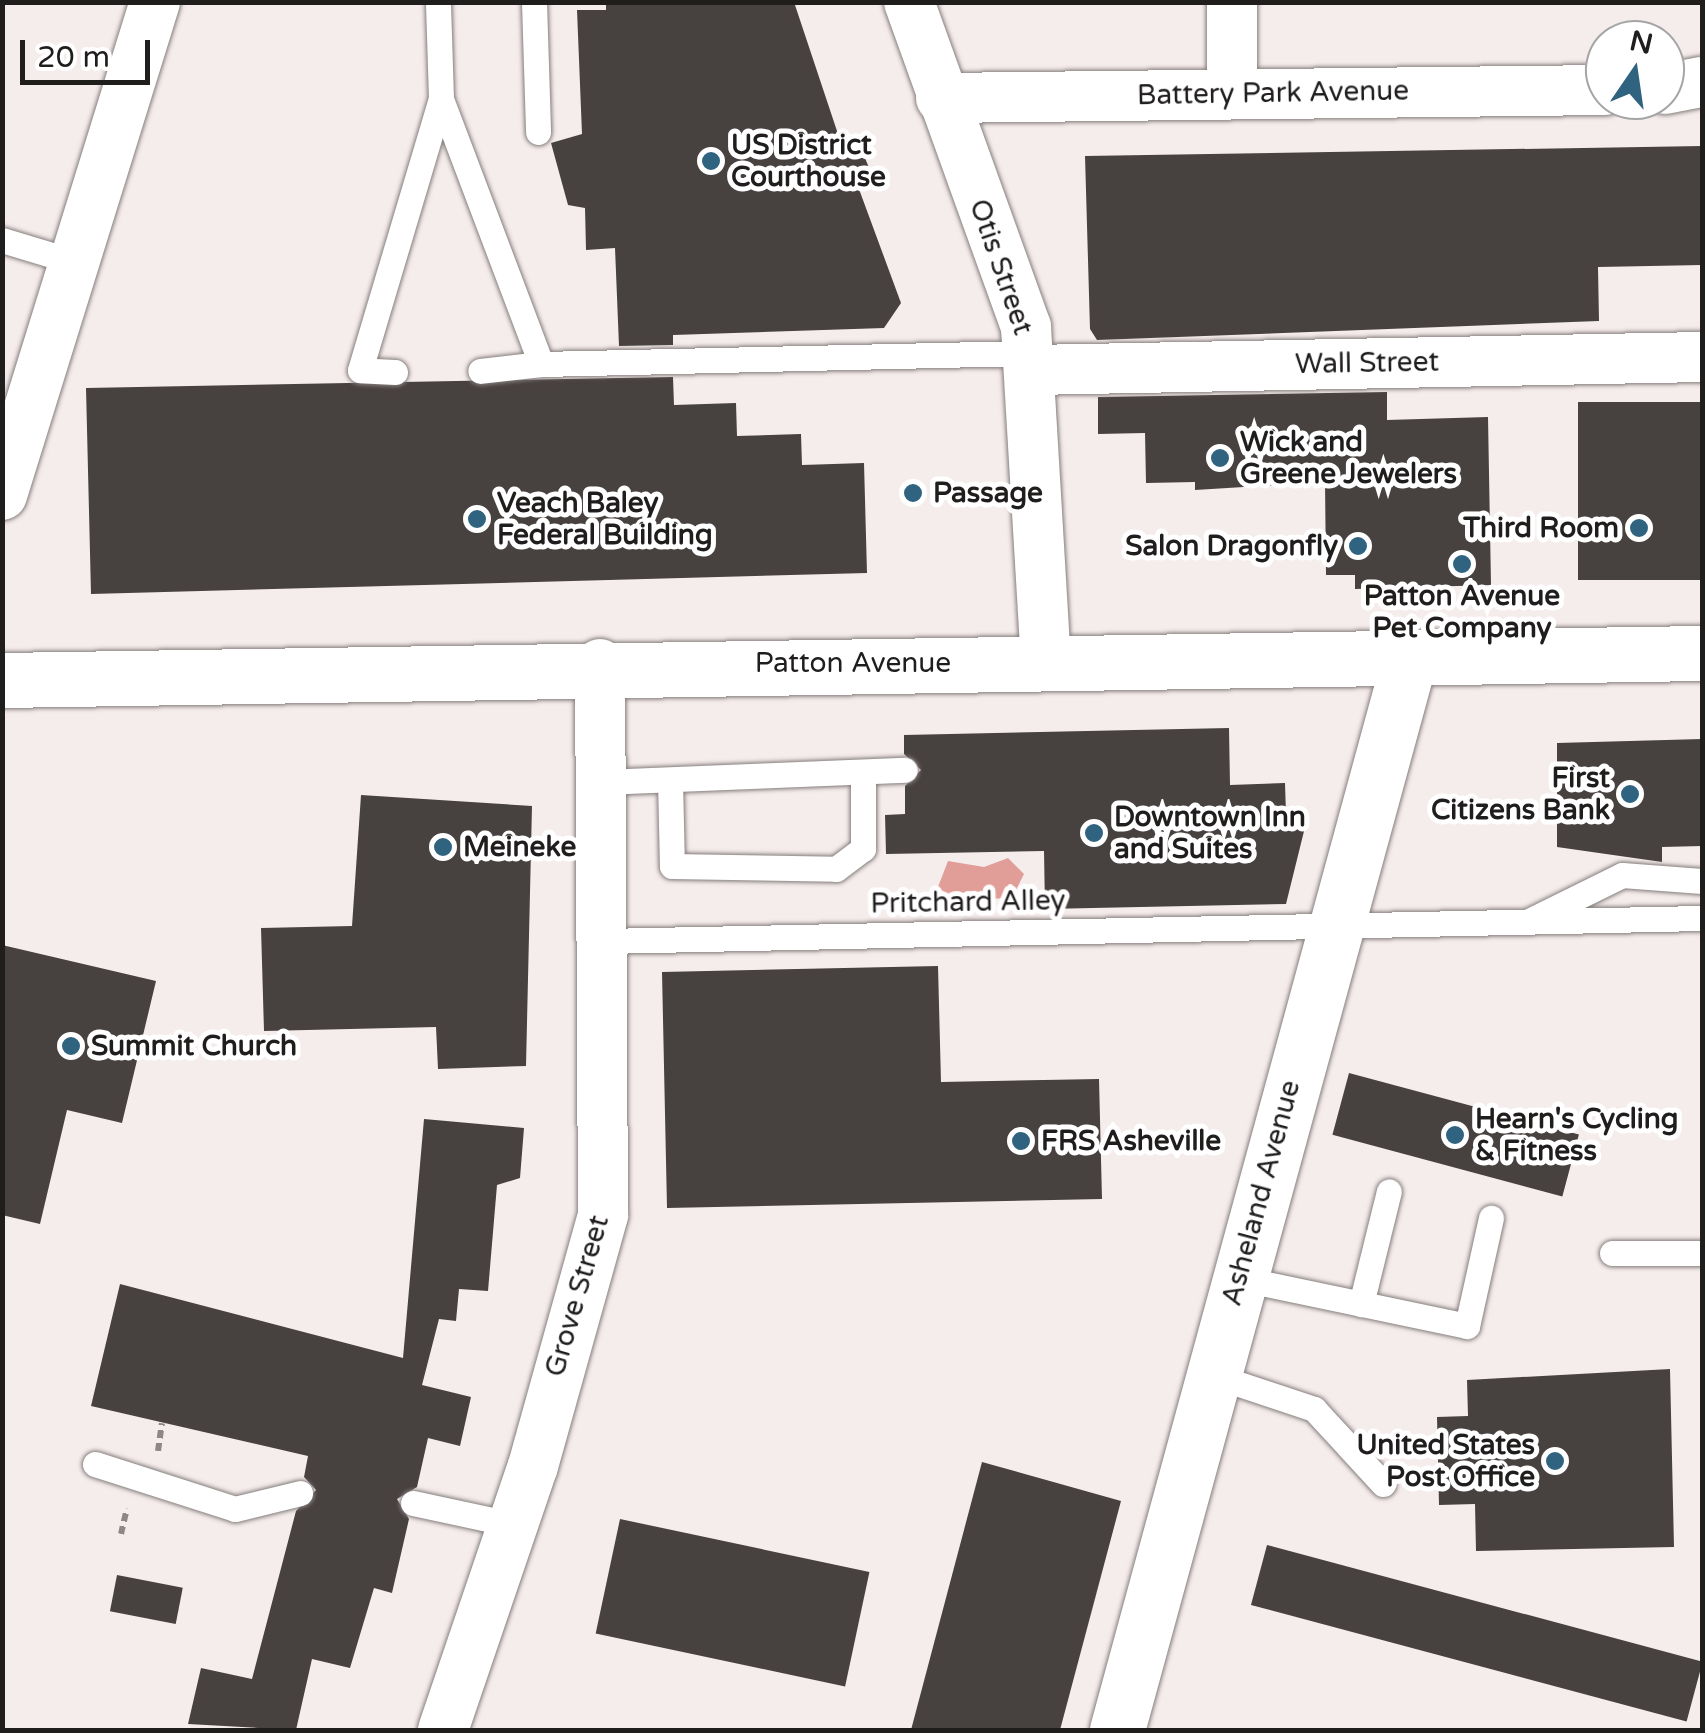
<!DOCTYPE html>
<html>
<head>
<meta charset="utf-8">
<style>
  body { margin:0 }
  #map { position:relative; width:1705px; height:1733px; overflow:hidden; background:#f5edec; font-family:"Varela Round",sans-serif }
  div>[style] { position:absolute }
  .water>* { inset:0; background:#e19d97 }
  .building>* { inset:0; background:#474140; transform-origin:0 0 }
  .path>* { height:6px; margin-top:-3px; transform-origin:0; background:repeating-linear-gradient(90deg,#8d8786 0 8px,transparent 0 13px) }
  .roads { filter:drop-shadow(0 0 2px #857e7d) drop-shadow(0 0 2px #857e7d) }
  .lane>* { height:25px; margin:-12.5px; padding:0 12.5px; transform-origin:12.5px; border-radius:12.5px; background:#fff }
  .street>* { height:50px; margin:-25px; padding:0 25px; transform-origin:25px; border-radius:25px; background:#fff }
  .secondary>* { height:55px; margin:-27.5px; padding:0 27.5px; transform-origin:27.5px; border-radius:27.5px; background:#fff }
  .primary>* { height:55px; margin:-27.5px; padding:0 27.5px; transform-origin:27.5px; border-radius:27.5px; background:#fff }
  .dots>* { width:28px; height:28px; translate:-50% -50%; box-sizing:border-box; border:5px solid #fff; border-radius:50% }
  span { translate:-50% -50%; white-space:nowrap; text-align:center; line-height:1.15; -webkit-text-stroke:10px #fff; paint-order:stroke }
  .street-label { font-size:28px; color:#201d1d }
  .poi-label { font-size:28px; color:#201d1d; font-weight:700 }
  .left { translate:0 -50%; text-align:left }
  .right { translate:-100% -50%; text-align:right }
  .frame { position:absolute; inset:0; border:5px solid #201d1d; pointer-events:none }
  .north { position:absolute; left:1585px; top:20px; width:100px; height:100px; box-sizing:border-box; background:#fff; border:2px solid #a6a5a5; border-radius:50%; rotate:13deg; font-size:28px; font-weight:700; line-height:40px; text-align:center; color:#201d1d }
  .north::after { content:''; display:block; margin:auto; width:35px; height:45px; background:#306380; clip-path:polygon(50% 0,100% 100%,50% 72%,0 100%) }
  .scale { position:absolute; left:20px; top:40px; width:130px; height:45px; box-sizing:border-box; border:5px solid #201d1d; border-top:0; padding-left:12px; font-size:30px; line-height:35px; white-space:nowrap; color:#201d1d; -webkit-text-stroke:8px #fff; paint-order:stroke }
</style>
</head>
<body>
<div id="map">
  <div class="water">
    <div style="clip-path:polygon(1008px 858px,1024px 874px,1012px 898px,954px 900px,938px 887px,948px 861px,984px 867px)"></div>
  </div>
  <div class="building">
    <div style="clip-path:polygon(606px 2px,794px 2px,842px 146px,858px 141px,872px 175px,856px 181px,901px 303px,884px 328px,673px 335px,673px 345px,619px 346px,615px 248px,586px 250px,585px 208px,568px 205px,551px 143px,582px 134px,577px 10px,606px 10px)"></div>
    <div style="clip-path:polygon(1702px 146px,1702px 265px,1598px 267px,1599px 321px,1097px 340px,1090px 329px,1085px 156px)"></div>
    <div style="clip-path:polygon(673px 377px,674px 405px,736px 403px,737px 436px,801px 434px,802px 465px,864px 463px,867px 573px,91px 594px,86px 388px)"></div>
    <div style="clip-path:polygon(1387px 392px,1387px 420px,1488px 417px,1491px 585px,1355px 589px,1355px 575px,1326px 575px,1325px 482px,1195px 490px,1195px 482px,1146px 483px,1145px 433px,1098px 434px,1098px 397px)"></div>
    <div style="left:1702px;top:402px;width:178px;height:124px;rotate:90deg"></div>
    <div style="clip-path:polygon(1229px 728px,1230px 785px,1285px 783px,1286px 815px,1308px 815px,1286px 904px,1045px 909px,1044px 851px,886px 854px,885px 815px,905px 814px,905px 786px,921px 770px,904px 754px,904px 735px)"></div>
    <div style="clip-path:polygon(1702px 739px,1702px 846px,1662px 847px,1662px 862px,1557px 847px,1557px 743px)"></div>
    <div style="clip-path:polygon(361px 795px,532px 806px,526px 1066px,438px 1069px,436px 1027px,264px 1031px,261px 928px,352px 926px)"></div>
    <div style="clip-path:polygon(2px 945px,156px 981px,122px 1123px,67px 1110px,40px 1224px,2px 1215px)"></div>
    <div style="clip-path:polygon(938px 966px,941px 1082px,1099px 1079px,1102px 1199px,667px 1208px,662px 972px)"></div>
    <div style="left:1349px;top:1073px;width:238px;height:64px;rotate:15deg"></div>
    <div style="clip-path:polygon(424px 1119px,524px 1128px,520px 1178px,497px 1185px,488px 1291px,459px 1289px,456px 1321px,439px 1319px,422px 1385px,471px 1397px,460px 1446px,428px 1438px,417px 1487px,397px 1499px,409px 1519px,392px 1593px,374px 1588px,350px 1668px,312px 1659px,296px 1730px,188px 1724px,201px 1668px,252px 1679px,296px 1511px,316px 1490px,304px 1477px,308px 1456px,91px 1406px,120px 1284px,403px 1358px)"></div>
    <div style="clip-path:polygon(1670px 1369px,1674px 1547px,1476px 1551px,1475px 1504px,1439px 1505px,1437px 1417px,1468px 1416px,1467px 1380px)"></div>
    <div style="clip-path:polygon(982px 1462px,1121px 1501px,1060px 1730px,911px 1730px)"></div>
    <div style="left:620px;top:1519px;width:255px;height:117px;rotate:12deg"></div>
    <div style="left:1267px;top:1545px;width:451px;height:62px;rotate:15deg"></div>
    <div style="left:117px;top:1575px;width:67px;height:37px;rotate:11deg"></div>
  </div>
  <div class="path">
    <div style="left:158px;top:1451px;width:28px;rotate:-82deg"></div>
    <div style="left:121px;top:1534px;width:26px;rotate:-77deg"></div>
  </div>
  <div class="roads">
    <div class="lane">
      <div style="left:534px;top:2px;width:130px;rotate:88.2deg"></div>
      <div style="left:441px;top:99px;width:283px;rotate:69.3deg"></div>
      <div style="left:541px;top:364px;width:61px;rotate:173.5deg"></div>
      <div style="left:2px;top:240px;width:76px;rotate:16.8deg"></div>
      <div style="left:541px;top:364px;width:488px;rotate:-1.3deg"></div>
      <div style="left:395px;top:372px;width:35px;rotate:-177deg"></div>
      <div style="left:360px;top:370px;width:283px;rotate:-73.4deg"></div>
      <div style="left:441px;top:99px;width:97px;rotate:-91.8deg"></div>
      <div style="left:670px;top:780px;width:86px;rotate:88.7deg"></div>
      <div style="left:672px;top:866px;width:164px;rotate:1deg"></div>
      <div style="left:836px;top:869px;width:34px;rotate:-37deg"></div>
      <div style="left:863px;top:849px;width:74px;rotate:-90deg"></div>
      <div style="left:602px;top:782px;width:303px;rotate:-2.3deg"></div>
      <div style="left:1529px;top:921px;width:104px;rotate:-26.3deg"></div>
      <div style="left:1622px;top:875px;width:80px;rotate:4.3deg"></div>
      <div style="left:604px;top:941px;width:1098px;rotate:-1.2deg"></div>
      <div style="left:1612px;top:1253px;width:90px"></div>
      <div style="left:1238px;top:1278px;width:234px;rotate:11.8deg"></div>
      <div style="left:1467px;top:1326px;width:111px;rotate:-77.5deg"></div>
      <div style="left:1361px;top:1304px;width:116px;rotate:-76.1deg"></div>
      <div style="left:1212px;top:1375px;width:108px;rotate:18.4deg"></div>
      <div style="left:1314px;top:1409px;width:102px;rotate:47.4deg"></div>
      <div style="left:95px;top:1464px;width:147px;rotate:17.8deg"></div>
      <div style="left:235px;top:1509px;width:67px;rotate:-13.8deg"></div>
      <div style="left:413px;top:1503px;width:100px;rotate:12.1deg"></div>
    </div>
    <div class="street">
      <div style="left:909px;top:2px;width:345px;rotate:70.2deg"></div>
      <div style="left:1026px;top:327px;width:337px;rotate:86.6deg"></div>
      <div style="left:1665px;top:89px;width:38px;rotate:-11deg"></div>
      <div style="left:1232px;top:93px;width:91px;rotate:-90deg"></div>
      <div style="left:941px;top:98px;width:664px;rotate:-0.69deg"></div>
      <div style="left:1032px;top:370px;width:670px;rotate:-1.11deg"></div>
      <div style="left:2px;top:495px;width:516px;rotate:-72.76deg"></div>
      <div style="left:443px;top:1730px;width:279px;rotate:-71.2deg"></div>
      <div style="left:533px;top:1466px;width:261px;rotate:-74.4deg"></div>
      <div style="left:603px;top:1215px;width:551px;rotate:-90.31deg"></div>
    </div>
    <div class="secondary">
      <div style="left:1117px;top:1730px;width:1112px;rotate:-74.73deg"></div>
    </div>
    <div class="primary">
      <div style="left:2px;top:680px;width:1700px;rotate:-0.91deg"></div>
    </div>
  </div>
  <div class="dots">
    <div style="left:711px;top:161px;background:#306380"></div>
    <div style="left:1220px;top:458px;background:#306380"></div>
    <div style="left:913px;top:493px;background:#306380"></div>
    <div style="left:477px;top:519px;background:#306380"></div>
    <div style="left:1639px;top:528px;background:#306380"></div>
    <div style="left:1358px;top:546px;background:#306380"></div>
    <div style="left:1462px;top:564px;background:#306380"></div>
    <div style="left:1630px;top:794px;background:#306380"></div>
    <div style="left:1094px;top:833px;background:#306380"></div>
    <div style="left:443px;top:847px;background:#306380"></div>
    <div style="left:71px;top:1046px;background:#306380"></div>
    <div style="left:1455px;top:1135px;background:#306380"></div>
    <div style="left:1021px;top:1141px;background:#306380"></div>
    <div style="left:1555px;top:1461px;background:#306380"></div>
  </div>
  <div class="street-label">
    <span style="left:1273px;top:93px;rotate:-1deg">Battery Park Avenue</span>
    <span style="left:1001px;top:267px;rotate:71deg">Otis Street</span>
    <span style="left:1367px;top:363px;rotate:-1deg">Wall Street</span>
    <span style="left:853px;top:663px">Patton Avenue</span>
    <span style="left:968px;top:902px;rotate:-1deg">Pritchard Alley</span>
    <span style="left:1261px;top:1193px;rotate:-75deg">Asheland Avenue</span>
    <span style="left:577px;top:1296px;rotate:-74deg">Grove Street</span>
  </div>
  <div class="poi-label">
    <span class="left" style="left:731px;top:161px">US District<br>Courthouse</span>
    <span class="left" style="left:1240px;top:458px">Wick and<br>Greene Jewelers</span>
    <span class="left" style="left:933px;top:493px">Passage</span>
    <span class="left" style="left:497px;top:519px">Veach Baley<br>Federal Building</span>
    <span class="right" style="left:1619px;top:528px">Third Room</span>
    <span class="right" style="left:1338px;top:546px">Salon Dragonfly</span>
    <span style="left:1462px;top:612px">Patton Avenue<br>Pet Company</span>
    <span class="right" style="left:1610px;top:794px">First<br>Citizens Bank</span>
    <span class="left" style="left:1114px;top:833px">Downtown Inn<br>and Suites</span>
    <span class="left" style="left:463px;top:847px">Meineke</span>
    <span class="left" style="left:91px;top:1046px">Summit Church</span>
    <span class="left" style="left:1475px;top:1135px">Hearn's Cycling<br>&amp; Fitness</span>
    <span class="left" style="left:1041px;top:1141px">FRS Asheville</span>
    <span class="right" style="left:1535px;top:1461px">United States<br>Post Office</span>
  </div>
  <div class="frame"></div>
  <div class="north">N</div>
  <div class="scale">20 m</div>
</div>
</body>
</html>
